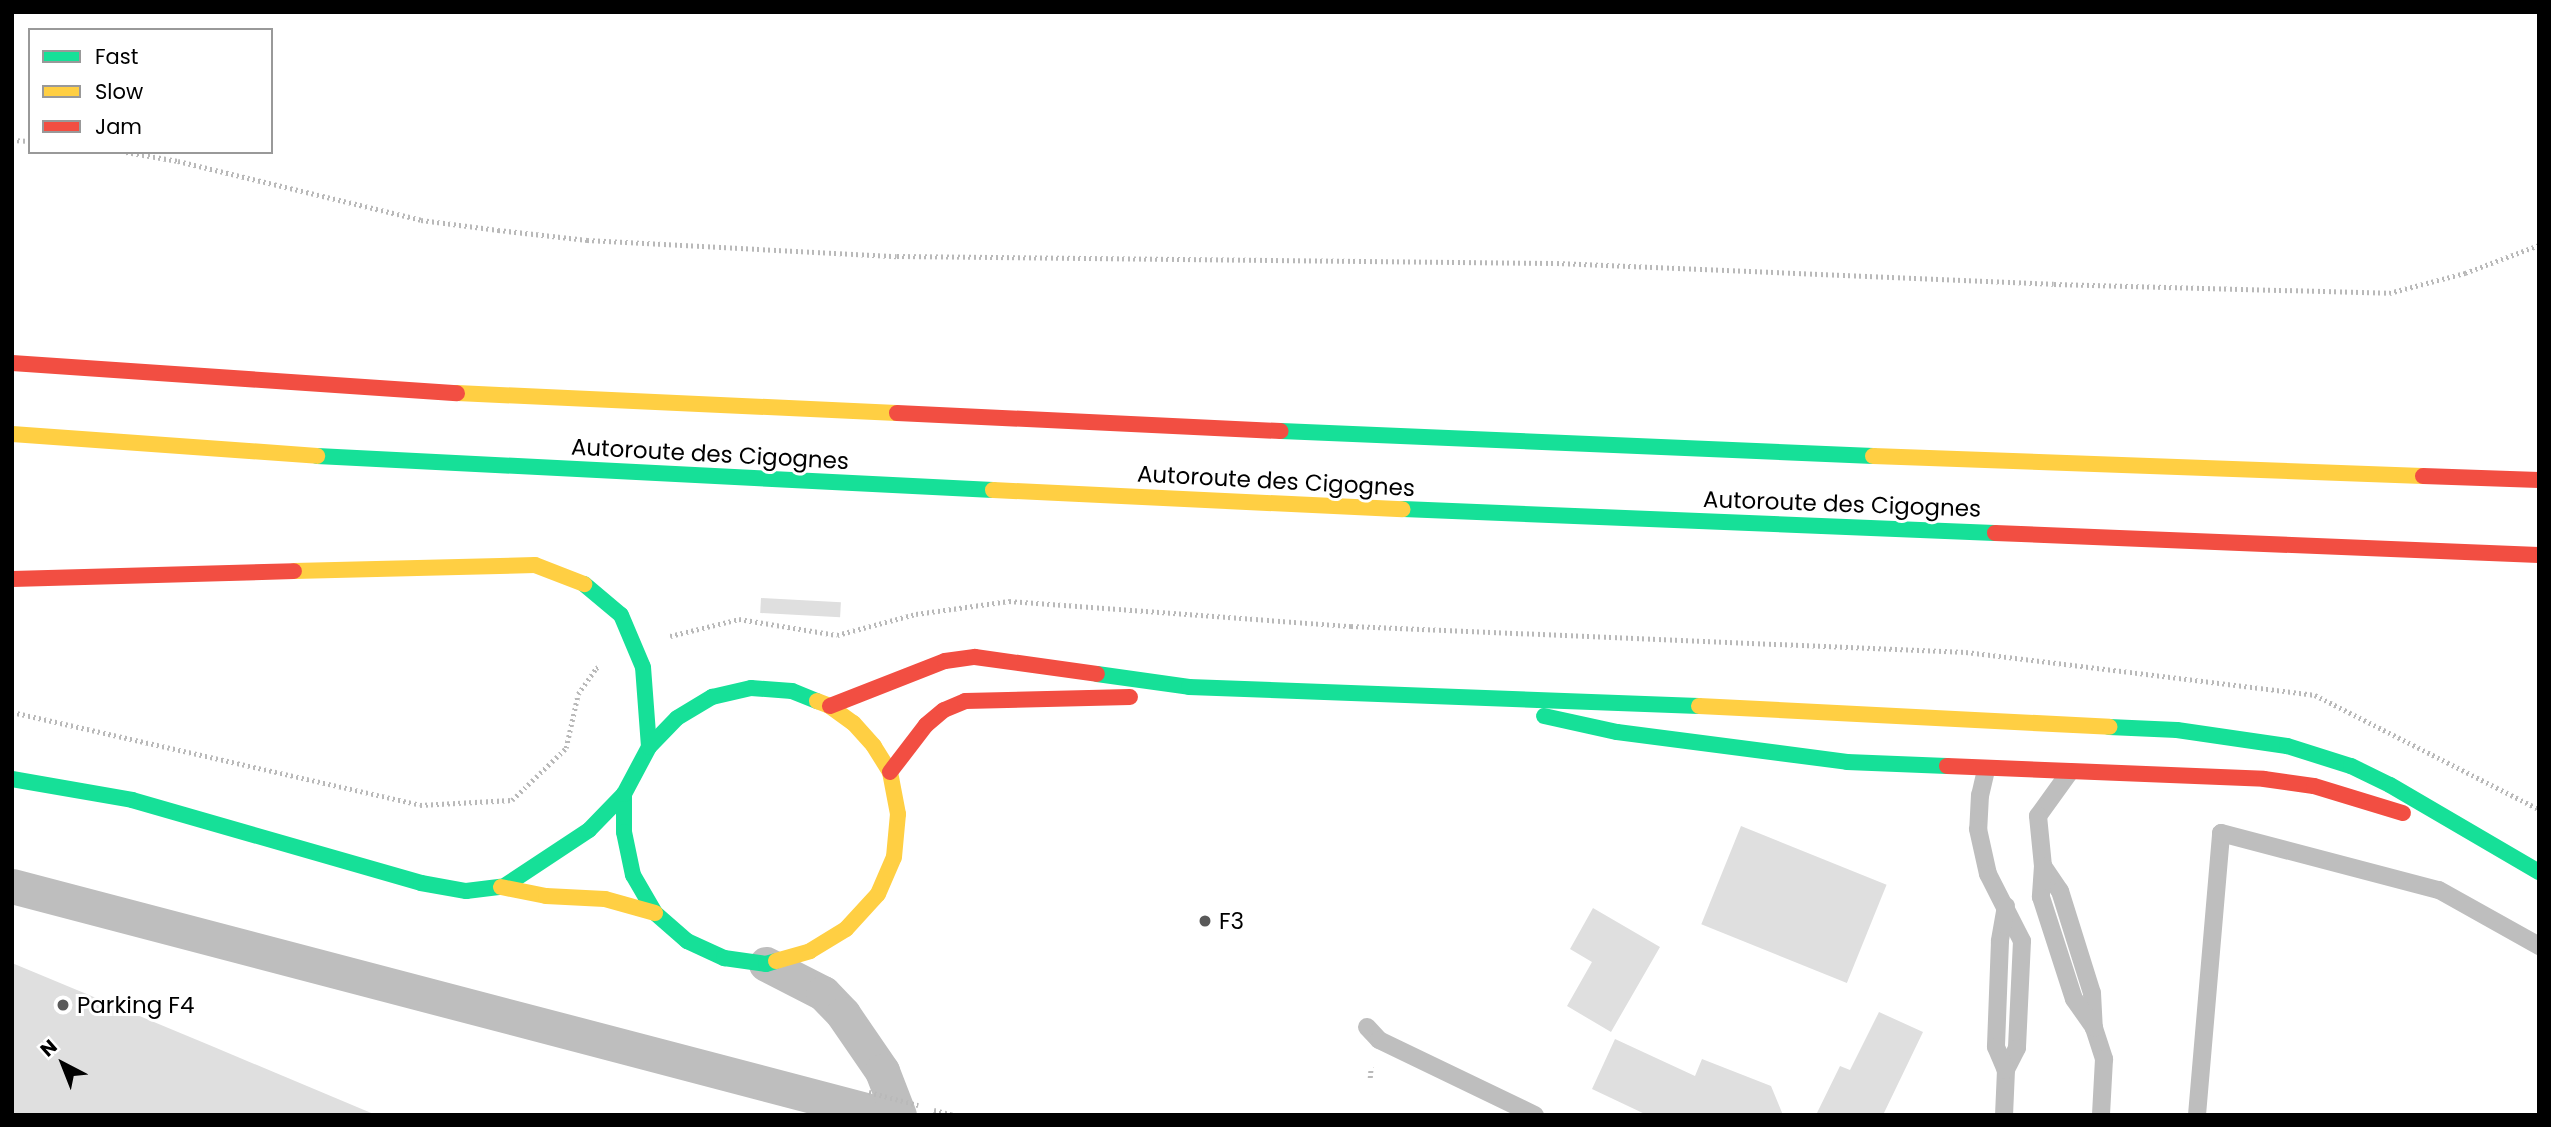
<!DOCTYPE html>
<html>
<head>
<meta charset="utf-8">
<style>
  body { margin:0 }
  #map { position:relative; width:2551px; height:1127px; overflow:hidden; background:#fff; font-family:Poppins,sans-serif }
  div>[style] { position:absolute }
  .building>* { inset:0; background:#dfdfdf; transform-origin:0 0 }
  .path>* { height:4.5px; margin-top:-2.25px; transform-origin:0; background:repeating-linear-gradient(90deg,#b9b9b9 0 2px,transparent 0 5.5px) }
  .lane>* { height:18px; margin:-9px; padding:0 9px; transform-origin:9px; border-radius:9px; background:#bebebe }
  .street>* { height:35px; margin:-17.5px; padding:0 17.5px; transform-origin:17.5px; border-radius:17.5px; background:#bebebe }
  .fast>* { height:16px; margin:-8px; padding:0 8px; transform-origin:8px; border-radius:8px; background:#16e098 }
  .slow>* { height:16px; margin:-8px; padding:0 8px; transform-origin:8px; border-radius:8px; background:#ffcf43 }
  .jam>* { height:16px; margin:-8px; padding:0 8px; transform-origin:8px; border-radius:8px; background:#f24e42 }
  .path-bridge>* { height:4.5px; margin-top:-2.25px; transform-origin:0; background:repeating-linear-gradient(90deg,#b9b9b9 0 2px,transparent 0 5.5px) }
  .dots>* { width:19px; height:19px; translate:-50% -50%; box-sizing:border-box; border:4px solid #fff; border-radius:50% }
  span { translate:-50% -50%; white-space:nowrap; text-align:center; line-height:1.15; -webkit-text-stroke:6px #fff; paint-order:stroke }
  .street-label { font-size:23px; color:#000 }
  .poi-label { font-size:23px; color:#000 }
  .left { translate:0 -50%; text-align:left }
  .frame { position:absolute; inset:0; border:14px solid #000; pointer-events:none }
  .legend { position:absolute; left:28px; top:28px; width:245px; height:126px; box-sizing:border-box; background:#fff; border:2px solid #999; margin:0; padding:9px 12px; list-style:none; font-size:21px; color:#000 }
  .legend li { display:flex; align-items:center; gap:14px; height:35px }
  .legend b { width:35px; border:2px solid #999 }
  .north { position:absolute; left:28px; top:1029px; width:70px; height:70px; -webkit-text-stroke:5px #fff; paint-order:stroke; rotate:318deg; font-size:19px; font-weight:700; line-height:28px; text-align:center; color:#000 }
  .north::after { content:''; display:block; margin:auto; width:24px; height:32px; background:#000; clip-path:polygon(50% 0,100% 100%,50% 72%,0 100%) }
</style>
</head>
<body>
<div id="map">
  <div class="building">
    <div style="left:761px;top:598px;width:80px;height:15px;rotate:3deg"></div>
    <div style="left:1741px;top:826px;width:157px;height:106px;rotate:22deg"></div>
    <div style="clip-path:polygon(1593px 908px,1660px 947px,1611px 1032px,1567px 1006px,1592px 962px,1570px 949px)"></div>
    <div style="clip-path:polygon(12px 963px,214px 1047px,376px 1115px,12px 1115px)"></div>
    <div style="clip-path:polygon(1879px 1012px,1923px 1032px,1883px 1115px,1816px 1115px,1840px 1066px,1850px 1070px)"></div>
    <div style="clip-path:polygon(1615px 1039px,1695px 1076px,1702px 1059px,1771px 1086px,1783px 1115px,1647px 1115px,1592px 1089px)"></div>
  </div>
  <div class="path">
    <div style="left:12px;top:140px;width:18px;rotate:3deg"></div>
    <div style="left:126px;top:152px;width:53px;rotate:9.8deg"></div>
    <div style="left:178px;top:161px;width:250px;rotate:13.6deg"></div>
    <div style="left:421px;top:220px;width:78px;rotate:7.4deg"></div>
    <div style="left:498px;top:230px;width:90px;rotate:6.4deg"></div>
    <div style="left:587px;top:240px;width:310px;rotate:3deg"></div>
    <div style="left:897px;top:256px;width:660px;rotate:0.61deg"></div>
    <div style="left:1557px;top:263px;width:497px;rotate:2.4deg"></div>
    <div style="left:2054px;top:284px;width:335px;rotate:1.5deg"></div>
    <div style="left:2389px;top:293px;width:79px;rotate:-14.7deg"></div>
    <div style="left:2465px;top:273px;width:79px;rotate:-20.7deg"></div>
    <div style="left:670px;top:636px;width:71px;rotate:-13.8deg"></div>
    <div style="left:739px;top:619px;width:99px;rotate:9.3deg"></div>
    <div style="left:837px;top:635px;width:82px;rotate:-14.9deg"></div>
    <div style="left:916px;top:614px;width:94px;rotate:-8deg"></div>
    <div style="left:1009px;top:601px;width:343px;rotate:4.2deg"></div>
    <div style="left:1351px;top:626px;width:616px;rotate:2.42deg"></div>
    <div style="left:1966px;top:652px;width:352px;rotate:7deg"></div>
    <div style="left:2315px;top:695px;width:251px;rotate:27deg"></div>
    <div style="left:12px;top:712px;width:418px;rotate:12.8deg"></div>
    <div style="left:420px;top:805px;width:92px;rotate:-3.1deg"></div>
    <div style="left:512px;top:800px;width:75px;rotate:-43.9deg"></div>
    <div style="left:566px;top:748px;width:55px;rotate:-77.5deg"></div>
    <div style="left:578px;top:694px;width:32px;rotate:-55deg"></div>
    <div style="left:596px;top:668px;width:5px;rotate:-22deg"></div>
    <div style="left:1370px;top:1078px;width:11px;rotate:-85deg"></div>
    <div style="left:934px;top:1110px;width:21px;rotate:14deg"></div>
  </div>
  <div class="lane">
    <div style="left:1986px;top:770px;width:26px;rotate:103deg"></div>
    <div style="left:1980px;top:795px;width:34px;rotate:93deg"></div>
    <div style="left:1978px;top:829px;width:46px;rotate:77.5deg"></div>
    <div style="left:1988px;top:874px;width:75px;rotate:63.1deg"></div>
    <div style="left:2022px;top:941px;width:107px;rotate:92.7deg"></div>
    <div style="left:2017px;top:1048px;width:25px;rotate:117deg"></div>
    <div style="left:2006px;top:1070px;width:45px;rotate:92.5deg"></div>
    <div style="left:2069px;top:773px;width:53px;rotate:125.8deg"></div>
    <div style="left:2038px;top:816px;width:50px;rotate:84.3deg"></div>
    <div style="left:2043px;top:866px;width:30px;rotate:56deg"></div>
    <div style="left:2060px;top:891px;width:107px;rotate:72.6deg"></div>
    <div style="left:2092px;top:993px;width:35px;rotate:87deg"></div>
    <div style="left:2094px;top:1028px;width:33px;rotate:72deg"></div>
    <div style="left:2104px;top:1059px;width:56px;rotate:93.1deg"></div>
    <div style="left:2043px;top:866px;width:31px;rotate:94deg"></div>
    <div style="left:2041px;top:897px;width:107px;rotate:72.1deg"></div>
    <div style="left:2074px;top:999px;width:35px;rotate:55deg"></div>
    <div style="left:2006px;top:906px;width:36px;rotate:100deg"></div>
    <div style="left:2000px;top:941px;width:106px;rotate:92.2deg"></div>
    <div style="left:1996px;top:1047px;width:25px;rotate:67deg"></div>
    <div style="left:1367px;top:1027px;width:18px;rotate:47deg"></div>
    <div style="left:1379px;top:1040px;width:173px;rotate:25.7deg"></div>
    <div style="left:2197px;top:1115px;width:283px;rotate:-85.1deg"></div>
    <div style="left:2221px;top:833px;width:225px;rotate:14.7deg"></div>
    <div style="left:2439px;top:890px;width:115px;rotate:29.2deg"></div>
  </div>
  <div class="street">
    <div style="left:12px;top:886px;width:903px;rotate:14.7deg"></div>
    <div style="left:766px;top:964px;width:64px;rotate:27deg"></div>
    <div style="left:823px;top:993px;width:29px;rotate:46deg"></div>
    <div style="left:843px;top:1014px;width:69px;rotate:55.6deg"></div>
    <div style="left:882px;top:1071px;width:47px;rotate:68.9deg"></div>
  </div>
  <div class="fast">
    <div style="left:1281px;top:431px;width:593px;rotate:2.42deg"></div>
    <div style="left:317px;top:456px;width:677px;rotate:2.88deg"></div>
    <div style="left:1403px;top:509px;width:592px;rotate:2.32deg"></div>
    <div style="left:584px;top:584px;width:48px;rotate:40deg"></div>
    <div style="left:621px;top:615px;width:56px;rotate:67.1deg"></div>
    <div style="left:643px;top:667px;width:80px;rotate:85.7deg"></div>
    <div style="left:1097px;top:674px;width:93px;rotate:8deg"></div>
    <div style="left:1189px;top:687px;width:510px;rotate:2.13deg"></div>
    <div style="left:1544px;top:716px;width:75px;rotate:12.4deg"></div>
    <div style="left:1617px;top:732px;width:232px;rotate:7.4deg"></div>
    <div style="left:1847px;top:762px;width:100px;rotate:2.3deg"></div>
    <div style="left:2109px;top:727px;width:68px;rotate:2.5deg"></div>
    <div style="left:2177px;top:730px;width:111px;rotate:8.3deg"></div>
    <div style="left:2287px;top:746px;width:67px;rotate:17.4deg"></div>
    <div style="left:2351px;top:766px;width:43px;rotate:26deg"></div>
    <div style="left:2390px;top:785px;width:173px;rotate:30.3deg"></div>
    <div style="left:12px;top:779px;width:122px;rotate:9.9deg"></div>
    <div style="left:132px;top:800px;width:301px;rotate:16deg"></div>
    <div style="left:421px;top:883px;width:46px;rotate:10.1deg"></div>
    <div style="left:466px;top:891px;width:35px;rotate:-7deg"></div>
    <div style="left:624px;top:794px;width:38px;rotate:90deg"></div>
    <div style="left:624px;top:832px;width:44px;rotate:78.2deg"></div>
    <div style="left:633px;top:875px;width:44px;rotate:59.9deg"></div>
    <div style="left:655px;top:913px;width:43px;rotate:41.2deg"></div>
    <div style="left:687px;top:941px;width:41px;rotate:24.7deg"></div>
    <div style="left:724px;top:958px;width:42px;rotate:8.1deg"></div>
    <div style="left:766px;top:964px;width:10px;rotate:-17deg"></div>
    <div style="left:503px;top:887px;width:103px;rotate:-33.5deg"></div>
    <div style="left:589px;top:830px;width:50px;rotate:-45.8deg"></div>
    <div style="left:624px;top:794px;width:53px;rotate:-62deg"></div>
    <div style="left:649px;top:747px;width:40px;rotate:-46deg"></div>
    <div style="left:677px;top:718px;width:41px;rotate:-31deg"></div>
    <div style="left:712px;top:697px;width:40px;rotate:-13deg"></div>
    <div style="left:751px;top:688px;width:41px;rotate:4.2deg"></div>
    <div style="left:792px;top:691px;width:27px;rotate:22deg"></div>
  </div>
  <div class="slow">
    <div style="left:457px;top:393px;width:440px;rotate:2.6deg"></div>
    <div style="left:12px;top:434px;width:306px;rotate:4.1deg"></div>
    <div style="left:1873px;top:456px;width:550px;rotate:2.08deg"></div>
    <div style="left:993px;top:490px;width:410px;rotate:2.7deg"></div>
    <div style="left:294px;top:571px;width:241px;rotate:-1.4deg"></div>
    <div style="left:535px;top:565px;width:53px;rotate:21.2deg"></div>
    <div style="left:1699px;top:706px;width:411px;rotate:2.9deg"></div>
    <div style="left:501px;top:887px;width:46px;rotate:11.3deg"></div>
    <div style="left:546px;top:896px;width:59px;rotate:2.9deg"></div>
    <div style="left:605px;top:899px;width:52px;rotate:15.6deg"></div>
    <div style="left:776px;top:961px;width:35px;rotate:-16deg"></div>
    <div style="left:810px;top:951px;width:42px;rotate:-31.4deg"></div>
    <div style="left:846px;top:929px;width:47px;rotate:-47.6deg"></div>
    <div style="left:878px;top:894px;width:40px;rotate:-66.6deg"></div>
    <div style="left:894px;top:857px;width:43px;rotate:-84.7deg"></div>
    <div style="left:898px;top:814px;width:43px;rotate:-100.8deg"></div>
    <div style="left:890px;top:772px;width:31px;rotate:-122deg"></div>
    <div style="left:874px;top:746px;width:31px;rotate:-132deg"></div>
    <div style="left:853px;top:723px;width:29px;rotate:-144deg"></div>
    <div style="left:830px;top:706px;width:14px;rotate:-159deg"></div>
  </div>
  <div class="jam">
    <div style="left:12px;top:363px;width:446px;rotate:3.9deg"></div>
    <div style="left:897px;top:413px;width:384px;rotate:2.7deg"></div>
    <div style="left:2423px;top:476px;width:116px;rotate:2deg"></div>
    <div style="left:1995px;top:533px;width:544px;rotate:2.32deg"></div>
    <div style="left:12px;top:579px;width:282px;rotate:-1.6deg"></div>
    <div style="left:830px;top:706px;width:123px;rotate:-21.4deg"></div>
    <div style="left:945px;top:661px;width:30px;rotate:-8deg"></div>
    <div style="left:975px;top:657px;width:123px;rotate:7.9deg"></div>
    <div style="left:1947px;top:766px;width:317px;rotate:2.3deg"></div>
    <div style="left:2264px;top:779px;width:50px;rotate:8deg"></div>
    <div style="left:2314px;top:786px;width:93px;rotate:16.9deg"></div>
    <div style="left:890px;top:772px;width:59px;rotate:-52.5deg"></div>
    <div style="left:926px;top:725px;width:23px;rotate:-40deg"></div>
    <div style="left:944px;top:710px;width:23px;rotate:-23deg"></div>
    <div style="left:965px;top:701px;width:165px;rotate:-1.4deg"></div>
  </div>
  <div class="path-bridge">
    <div style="left:869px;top:1092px;width:51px;rotate:14.9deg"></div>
  </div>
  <div class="dots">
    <div style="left:1205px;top:921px;background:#595959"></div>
    <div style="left:63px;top:1005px;background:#595959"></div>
  </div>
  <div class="street-label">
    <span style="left:710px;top:454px;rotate:3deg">Autoroute des Cigognes</span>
    <span style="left:1276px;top:481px;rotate:3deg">Autoroute des Cigognes</span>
    <span style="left:1842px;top:504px;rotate:2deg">Autoroute des Cigognes</span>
  </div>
  <div class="poi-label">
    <span class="left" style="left:1219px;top:921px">F3</span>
    <span class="left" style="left:77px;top:1005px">Parking F4</span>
  </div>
  <div class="frame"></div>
  <ul class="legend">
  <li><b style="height:9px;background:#16e098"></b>Fast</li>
  <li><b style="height:9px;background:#ffcf43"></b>Slow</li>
  <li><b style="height:9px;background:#f24e42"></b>Jam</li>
  </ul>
  <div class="north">N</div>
</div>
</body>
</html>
